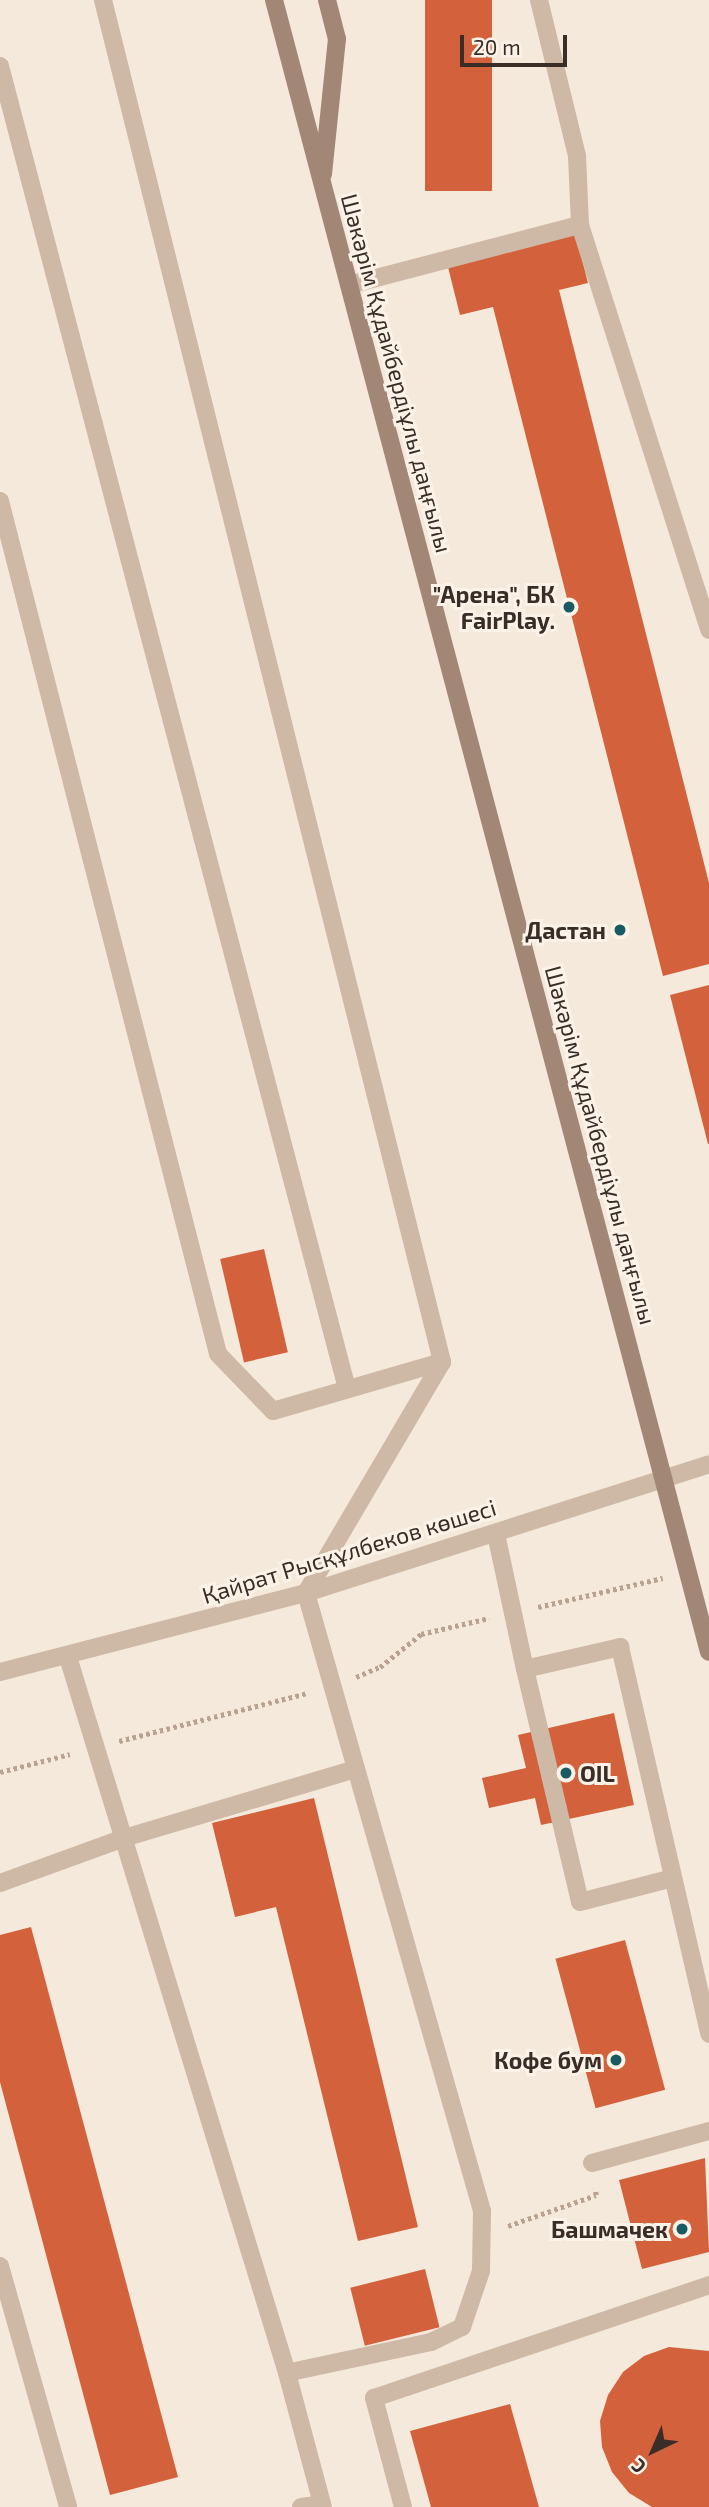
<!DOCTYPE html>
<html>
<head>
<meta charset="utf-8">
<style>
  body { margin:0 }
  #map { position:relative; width:709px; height:2507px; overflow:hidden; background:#f5e9db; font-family:"Exo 2",sans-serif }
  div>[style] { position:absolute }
  .building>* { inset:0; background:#d3613b; transform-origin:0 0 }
  .path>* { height:4.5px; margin-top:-2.25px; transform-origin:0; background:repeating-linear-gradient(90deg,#baa290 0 3.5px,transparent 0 7px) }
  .service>* { height:18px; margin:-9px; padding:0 9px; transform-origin:9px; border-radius:9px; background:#ceb8a6 }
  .minor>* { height:18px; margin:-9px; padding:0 9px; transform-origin:9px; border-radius:9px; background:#ceb8a6 }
  .secondary>* { height:18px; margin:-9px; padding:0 9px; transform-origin:9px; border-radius:9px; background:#a28777 }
  .dots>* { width:19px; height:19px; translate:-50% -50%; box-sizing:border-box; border:4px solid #fcf3e8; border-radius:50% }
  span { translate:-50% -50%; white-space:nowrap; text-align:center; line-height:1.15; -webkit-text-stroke:6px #fcf3e8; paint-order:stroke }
  .street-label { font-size:23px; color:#3a2d27 }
  .poi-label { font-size:23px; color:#3a2d27; font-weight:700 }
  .right { translate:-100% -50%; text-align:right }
  .left { translate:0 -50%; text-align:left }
  .north { position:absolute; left:618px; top:2416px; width:70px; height:70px; -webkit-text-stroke:5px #fcf3e8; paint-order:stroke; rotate:224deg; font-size:19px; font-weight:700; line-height:28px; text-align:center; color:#3a2d27 }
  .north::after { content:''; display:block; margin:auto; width:24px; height:32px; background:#3a2d27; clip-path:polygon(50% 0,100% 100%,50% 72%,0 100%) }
  .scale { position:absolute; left:460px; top:35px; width:107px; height:32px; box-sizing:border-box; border:4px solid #3a2d27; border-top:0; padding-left:9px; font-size:21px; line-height:24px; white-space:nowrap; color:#3a2d27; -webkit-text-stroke:5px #fcf3e8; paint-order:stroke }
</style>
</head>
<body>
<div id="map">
  <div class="building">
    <div style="left:425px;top:0;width:67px;height:191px"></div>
    <div style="clip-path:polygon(575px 231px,588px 283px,559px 290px,709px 883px,709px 964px,663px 976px,493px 307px,460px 315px,447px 263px)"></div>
    <div style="clip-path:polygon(709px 985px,709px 1144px,708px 1144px,670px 995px)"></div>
    <div style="left:264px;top:1249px;width:106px;height:45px;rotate:77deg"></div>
    <div style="clip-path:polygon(614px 1713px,634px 1805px,541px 1825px,535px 1798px,489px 1808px,482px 1778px,526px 1768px,518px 1735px)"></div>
    <div style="clip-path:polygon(314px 1798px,418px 2227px,358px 2241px,276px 1907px,235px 1917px,212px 1823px)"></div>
    <div style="clip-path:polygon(31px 1927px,178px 2477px,110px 2495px,0 2082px,0 1935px)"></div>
    <div style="left:625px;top:1940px;width:155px;height:72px;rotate:75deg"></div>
    <div style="clip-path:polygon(705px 2158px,709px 2252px,642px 2269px,619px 2180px)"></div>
    <div style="left:425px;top:2269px;width:60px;height:77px;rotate:76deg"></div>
    <div style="clip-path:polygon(669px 2347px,709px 2351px,709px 2507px,652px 2507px,629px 2493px,612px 2472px,602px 2447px,600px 2421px,608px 2395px,623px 2372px,644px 2356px)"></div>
    <div style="clip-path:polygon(510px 2404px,539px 2507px,431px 2507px,410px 2431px)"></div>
  </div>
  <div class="path">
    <div style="left:538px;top:1607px;width:128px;rotate:-13.1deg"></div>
    <div style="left:356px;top:1677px;width:26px;rotate:-23deg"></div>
    <div style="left:380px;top:1667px;width:53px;rotate:-38.8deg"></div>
    <div style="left:421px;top:1634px;width:70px;rotate:-13.2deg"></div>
    <div style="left:119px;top:1741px;width:195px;rotate:-14.3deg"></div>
    <div style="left:0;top:1772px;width:72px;rotate:-14.4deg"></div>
    <div style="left:508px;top:2226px;width:93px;rotate:-19.4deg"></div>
    <div style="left:596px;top:2195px;width:7px;rotate:-98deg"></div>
  </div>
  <div class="service">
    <div style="left:103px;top:0;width:1404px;rotate:76.02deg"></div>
    <div style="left:442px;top:1362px;width:268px;rotate:120.5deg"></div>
    <div style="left:306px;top:1593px;width:643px;rotate:74.1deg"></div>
    <div style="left:482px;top:2211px;width:60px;rotate:91deg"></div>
    <div style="left:481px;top:2271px;width:59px;rotate:108.7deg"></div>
    <div style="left:462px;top:2327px;width:34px;rotate:154deg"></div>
    <div style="left:431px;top:2342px;width:147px;rotate:167.9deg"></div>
    <div style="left:539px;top:0;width:161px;rotate:76.3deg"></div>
    <div style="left:577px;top:156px;width:69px;rotate:87.5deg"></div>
    <div style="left:580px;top:225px;width:425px;rotate:72.3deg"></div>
    <div style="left:0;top:66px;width:1368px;rotate:75.3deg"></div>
    <div style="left:349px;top:285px;width:239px;rotate:-14.6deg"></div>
    <div style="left:0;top:501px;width:880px;rotate:75.66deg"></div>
    <div style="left:218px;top:1354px;width:79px;rotate:46deg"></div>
    <div style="left:273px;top:1411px;width:176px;rotate:-16.2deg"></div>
    <div style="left:496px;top:1534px;width:138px;rotate:77.9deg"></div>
    <div style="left:525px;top:1669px;width:98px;rotate:-13deg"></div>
    <div style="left:620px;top:1647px;width:397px;rotate:77deg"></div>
    <div style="left:525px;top:1669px;width:239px;rotate:76.7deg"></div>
    <div style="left:580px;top:1902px;width:96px;rotate:-14.5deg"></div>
    <div style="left:592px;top:2163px;width:121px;rotate:-15.3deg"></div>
    <div style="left:403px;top:2507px;width:113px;rotate:-104.9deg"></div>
    <div style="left:374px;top:2398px;width:354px;rotate:-18.6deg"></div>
  </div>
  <div class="minor">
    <div style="left:68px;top:1657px;width:749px;rotate:72.99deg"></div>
    <div style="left:287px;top:2373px;width:139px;rotate:75deg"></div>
    <div style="left:0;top:1672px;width:316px;rotate:-14.5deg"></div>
    <div style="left:306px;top:1593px;width:423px;rotate:-17.7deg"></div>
    <div style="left:0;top:1883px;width:132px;rotate:-19.9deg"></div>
    <div style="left:124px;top:1838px;width:242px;rotate:-16.6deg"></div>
    <div style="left:0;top:2266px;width:250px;rotate:74.2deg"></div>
    <div style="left:301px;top:2507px;width:21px;rotate:-8deg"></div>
  </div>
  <div class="secondary">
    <div style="left:274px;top:0;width:1708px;rotate:75.25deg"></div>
    <div style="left:323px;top:174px;width:136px;rotate:-84.1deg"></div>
    <div style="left:337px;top:39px;width:40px;rotate:-104.4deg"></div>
  </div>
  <div class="dots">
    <div style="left:569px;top:607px;background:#185b60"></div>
    <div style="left:620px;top:930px;background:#185b60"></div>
    <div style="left:566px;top:1773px;background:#185b60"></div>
    <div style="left:616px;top:2060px;background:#185b60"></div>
    <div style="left:682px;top:2229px;background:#185b60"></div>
  </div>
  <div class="street-label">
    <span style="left:397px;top:373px;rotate:75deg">Шәкәрім Құдайбердіұлы даңғылы</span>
    <span style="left:601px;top:1145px;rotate:75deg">Шәкәрім Құдайбердіұлы даңғылы</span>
    <span style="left:349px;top:1551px;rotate:-17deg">Қайрат Рысқұлбеков көшесі</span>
  </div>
  <div class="poi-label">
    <span class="right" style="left:555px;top:607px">"Арена", БК<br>FairPlay.</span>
    <span class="right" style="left:606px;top:930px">Дастан</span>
    <span class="left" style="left:580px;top:1773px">OIL</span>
    <span class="right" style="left:602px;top:2060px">Кофе бум</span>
    <span class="right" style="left:668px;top:2229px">Башмачек</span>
  </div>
  <div class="north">С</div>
  <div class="scale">20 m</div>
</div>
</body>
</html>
